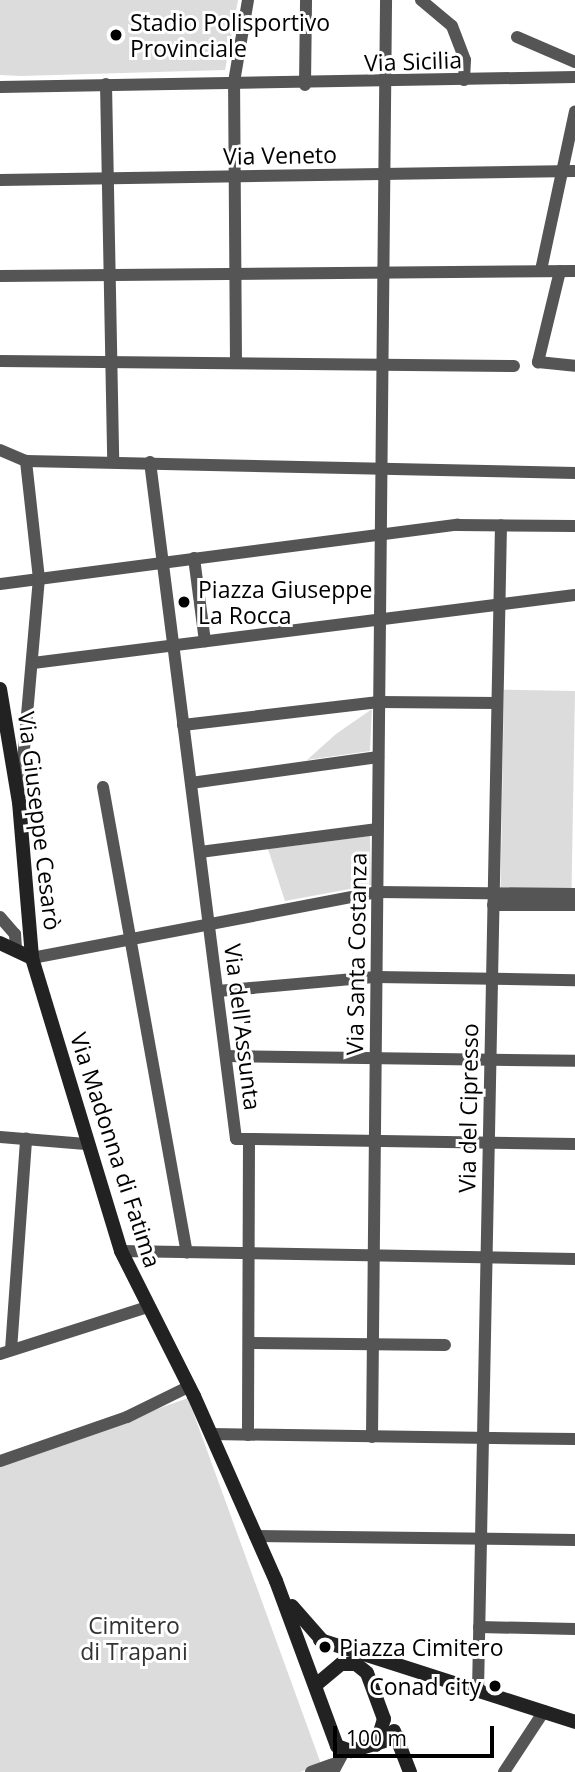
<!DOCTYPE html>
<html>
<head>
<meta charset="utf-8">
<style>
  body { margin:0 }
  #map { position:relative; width:575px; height:1772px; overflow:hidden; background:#fff; font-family:"Open Sans",sans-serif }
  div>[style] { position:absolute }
  .green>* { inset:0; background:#dcdcdc; transform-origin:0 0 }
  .street>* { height:12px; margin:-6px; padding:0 6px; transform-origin:6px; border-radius:6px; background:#555 }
  .secondary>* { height:14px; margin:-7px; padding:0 7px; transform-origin:7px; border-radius:7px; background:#222 }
  .dots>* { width:19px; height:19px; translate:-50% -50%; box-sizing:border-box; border:4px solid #fff; border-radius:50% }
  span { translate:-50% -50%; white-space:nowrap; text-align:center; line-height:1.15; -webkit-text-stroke:6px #fff; paint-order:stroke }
  .poi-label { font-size:23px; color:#000 }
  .left { translate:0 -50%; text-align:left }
  .right { translate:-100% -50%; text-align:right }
  .street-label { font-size:23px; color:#000 }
  .park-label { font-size:23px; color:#333 }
  .scale { position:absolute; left:333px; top:1726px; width:161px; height:32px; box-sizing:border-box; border:4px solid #000; border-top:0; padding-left:9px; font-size:21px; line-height:24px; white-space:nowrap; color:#000; -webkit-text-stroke:5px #fff; paint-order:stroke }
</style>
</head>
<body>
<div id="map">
  <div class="green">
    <div style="clip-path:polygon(0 0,238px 0,225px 70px,21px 76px,0 75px)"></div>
    <div style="left:575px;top:691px;width:198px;height:71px;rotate:91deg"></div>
    <div style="clip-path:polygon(372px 709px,370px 751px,307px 760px,336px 734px)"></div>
    <div style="clip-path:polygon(370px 836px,371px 885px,285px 901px,268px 849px)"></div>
    <div style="clip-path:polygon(188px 1398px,321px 1764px,300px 1772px,0 1772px,0 1465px)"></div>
  </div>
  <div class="street">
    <div style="left:421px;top:0;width:40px;rotate:40deg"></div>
    <div style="left:452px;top:26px;width:36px;rotate:69deg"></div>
    <div style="left:465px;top:60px;width:20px;rotate:93deg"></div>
    <div style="left:517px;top:37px;width:63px;rotate:23.3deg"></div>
    <div style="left:106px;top:84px;width:377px;rotate:88.9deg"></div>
    <div style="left:305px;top:85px;width:85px;rotate:-89.3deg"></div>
    <div style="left:0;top:87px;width:575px;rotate:-1deg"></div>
    <div style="left:0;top:180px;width:575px;rotate:-0.9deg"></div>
    <div style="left:541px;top:270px;width:162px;rotate:-77.9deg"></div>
    <div style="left:560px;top:271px;width:94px;rotate:103.6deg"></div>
    <div style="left:538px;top:362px;width:37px;rotate:6deg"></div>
    <div style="left:0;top:276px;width:575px;rotate:-0.5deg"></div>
    <div style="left:0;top:361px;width:514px;rotate:0.56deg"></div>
    <div style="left:236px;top:362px;width:280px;rotate:-90.4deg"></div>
    <div style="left:234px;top:82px;width:83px;rotate:-80.3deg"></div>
    <div style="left:0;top:450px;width:28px;rotate:23deg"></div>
    <div style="left:26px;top:461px;width:549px;rotate:1.25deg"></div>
    <div style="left:150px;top:462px;width:682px;rotate:82.76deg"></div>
    <div style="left:236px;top:1139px;width:13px"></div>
    <div style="left:249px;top:1139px;width:296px;rotate:90.2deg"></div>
    <div style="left:194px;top:558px;width:84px;rotate:82.5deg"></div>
    <div style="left:0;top:584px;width:461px;rotate:-7.4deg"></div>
    <div style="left:457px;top:525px;width:118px;rotate:0.5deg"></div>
    <div style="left:33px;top:663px;width:546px;rotate:-7.15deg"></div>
    <div style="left:183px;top:725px;width:197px;rotate:-6.7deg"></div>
    <div style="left:379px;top:702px;width:118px;rotate:0.5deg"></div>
    <div style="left:191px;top:783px;width:189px;rotate:-7.9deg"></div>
    <div style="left:103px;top:787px;width:473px;rotate:79.8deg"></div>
    <div style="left:20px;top:795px;width:217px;rotate:-85deg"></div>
    <div style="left:39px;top:579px;width:119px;rotate:-96.3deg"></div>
    <div style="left:200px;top:852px;width:179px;rotate:-7.4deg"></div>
    <div style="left:493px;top:905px;width:82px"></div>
    <div style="left:0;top:917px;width:23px;rotate:49deg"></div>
    <div style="left:15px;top:934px;width:13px;rotate:86deg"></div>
    <div style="left:32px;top:958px;width:351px;rotate:-10.8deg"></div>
    <div style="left:377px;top:892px;width:198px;rotate:0.6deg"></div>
    <div style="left:218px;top:991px;width:159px;rotate:-5.1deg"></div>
    <div style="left:376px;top:977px;width:199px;rotate:0.9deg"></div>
    <div style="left:226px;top:1056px;width:349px;rotate:0.8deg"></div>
    <div style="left:0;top:1137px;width:86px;rotate:4.7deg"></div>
    <div style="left:249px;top:1139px;width:326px;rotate:0.9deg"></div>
    <div style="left:121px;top:1251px;width:454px;rotate:1deg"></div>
    <div style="left:249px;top:1343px;width:196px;rotate:0.6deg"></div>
    <div style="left:11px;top:1350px;width:212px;rotate:-85.9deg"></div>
    <div style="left:0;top:1354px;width:154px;rotate:-17.7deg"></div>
    <div style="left:211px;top:1434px;width:364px;rotate:0.8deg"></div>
    <div style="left:372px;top:1437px;width:1437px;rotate:-89.44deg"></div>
    <div style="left:0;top:1461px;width:134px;rotate:-19.1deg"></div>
    <div style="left:127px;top:1417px;width:70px;rotate:-26.2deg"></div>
    <div style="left:255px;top:1536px;width:320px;rotate:0.7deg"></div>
    <div style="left:479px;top:1627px;width:96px;rotate:1.2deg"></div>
    <div style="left:478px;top:1691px;width:1166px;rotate:-88.87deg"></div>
    <div style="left:311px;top:1772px;width:23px;rotate:-20deg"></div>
    <div style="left:333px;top:1772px;width:24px;rotate:-62deg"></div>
    <div style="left:504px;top:1772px;width:73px;rotate:-56.7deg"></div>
  </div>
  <div class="secondary">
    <div style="left:0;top:689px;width:115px;rotate:80.5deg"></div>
    <div style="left:19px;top:802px;width:157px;rotate:85.2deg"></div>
    <div style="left:0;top:943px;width:35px;rotate:25deg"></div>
    <div style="left:32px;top:958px;width:306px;rotate:73.1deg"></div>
    <div style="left:121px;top:1251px;width:162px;rotate:63.3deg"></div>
    <div style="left:194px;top:1396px;width:202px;rotate:66.1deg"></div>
    <div style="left:276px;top:1581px;width:176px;rotate:69.7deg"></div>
    <div style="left:337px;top:1746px;width:15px;rotate:20deg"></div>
    <div style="left:351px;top:1751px;width:49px;rotate:-16.6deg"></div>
    <div style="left:292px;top:1606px;width:53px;rotate:48.8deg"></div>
    <div style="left:320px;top:1640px;width:268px;rotate:17.8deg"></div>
    <div style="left:317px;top:1684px;width:31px;rotate:-40deg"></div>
    <div style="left:341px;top:1664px;width:15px"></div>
    <div style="left:356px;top:1664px;width:14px;rotate:39deg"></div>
    <div style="left:367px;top:1673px;width:49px;rotate:69.7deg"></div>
    <div style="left:384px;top:1719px;width:27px;rotate:107deg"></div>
    <div style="left:394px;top:1731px;width:44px;rotate:68.7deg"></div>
  </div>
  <div class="dots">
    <div style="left:116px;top:35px;background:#000"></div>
    <div style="left:184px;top:602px;background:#000"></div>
    <div style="left:325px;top:1647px;background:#000"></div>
    <div style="left:495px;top:1686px;background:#000"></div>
  </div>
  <div class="poi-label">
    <span class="left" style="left:130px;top:35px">Stadio Polisportivo<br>Provinciale</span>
    <span class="left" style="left:198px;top:602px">Piazza Giuseppe<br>La Rocca</span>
    <span class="left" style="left:339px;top:1647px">Piazza Cimitero</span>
    <span class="right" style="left:481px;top:1686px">Conad city</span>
  </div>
  <div class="street-label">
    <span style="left:413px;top:61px;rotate:-2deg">Via Sicilia</span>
    <span style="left:280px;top:155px;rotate:-1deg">Via Veneto</span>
    <span style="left:40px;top:821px;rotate:83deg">Via Giuseppe Cesarò</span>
    <span style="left:356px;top:954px;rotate:-89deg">Via Santa Costanza</span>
    <span style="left:243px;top:1027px;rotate:83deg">Via dell'Assunta</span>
    <span style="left:468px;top:1108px;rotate:-89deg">Via del Cipresso</span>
    <span style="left:116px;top:1150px;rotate:72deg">Via Madonna di Fatima</span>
  </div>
  <div class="park-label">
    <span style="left:134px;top:1638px">Cimitero<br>di Trapani</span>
  </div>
  <div class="scale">100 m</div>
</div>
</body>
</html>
